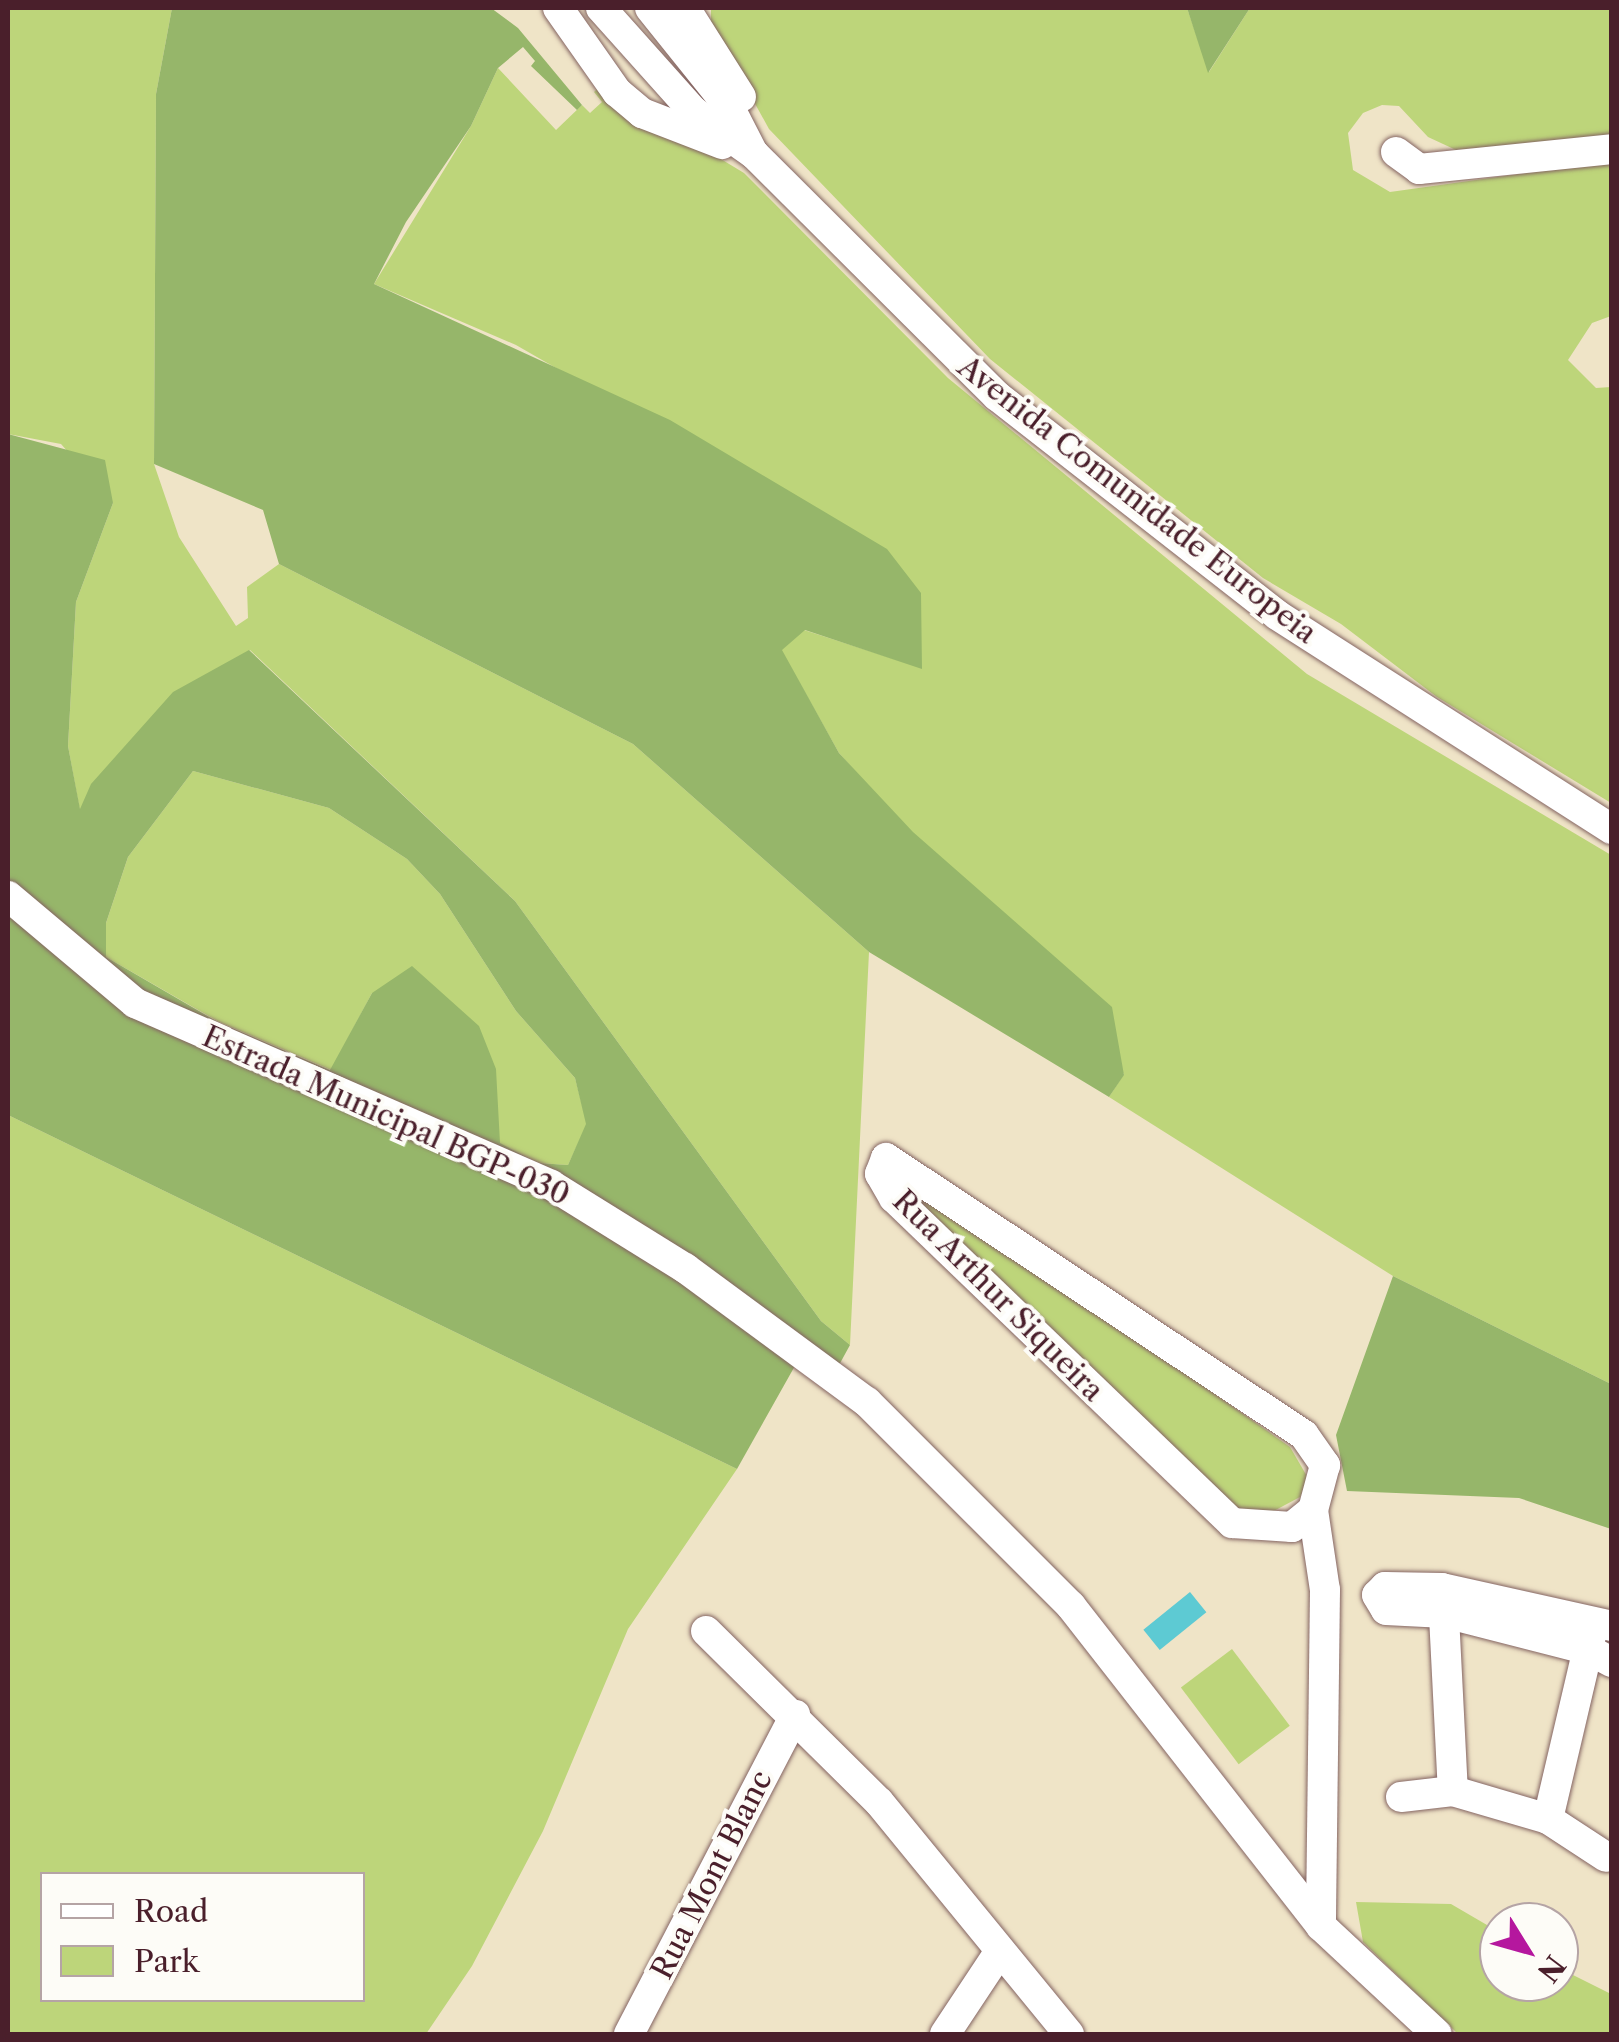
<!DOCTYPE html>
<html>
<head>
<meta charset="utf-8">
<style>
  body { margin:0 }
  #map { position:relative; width:1619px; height:2042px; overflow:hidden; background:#efe4c7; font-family:"Libre Caslon Text",serif }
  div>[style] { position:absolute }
  .green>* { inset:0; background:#bdd57a; transform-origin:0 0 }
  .forest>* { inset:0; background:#96b66a }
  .water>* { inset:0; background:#5dcad3; transform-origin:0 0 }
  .roads { filter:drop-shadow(0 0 2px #846462) drop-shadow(0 0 2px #846462) }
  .minor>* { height:30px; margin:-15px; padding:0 15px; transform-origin:15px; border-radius:15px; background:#fff }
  span { translate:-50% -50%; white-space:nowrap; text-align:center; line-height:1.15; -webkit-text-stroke:8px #fdfcf7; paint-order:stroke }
  .street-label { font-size:30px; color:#4a1f2b }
  .frame { position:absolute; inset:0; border:10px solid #4a1f2b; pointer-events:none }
  .legend { position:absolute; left:40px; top:1872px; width:325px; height:130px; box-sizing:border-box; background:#fdfcf7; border:2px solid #b5a4a5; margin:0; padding:12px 18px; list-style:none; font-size:30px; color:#4a1f2b }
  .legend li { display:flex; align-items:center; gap:20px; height:50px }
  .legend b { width:50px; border:2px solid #b5a4a5 }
  .north { position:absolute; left:1479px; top:1902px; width:100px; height:100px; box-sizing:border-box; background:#fdfcf7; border:2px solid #b5a4a5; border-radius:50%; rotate:127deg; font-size:28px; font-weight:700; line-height:40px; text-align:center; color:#4a1f2b }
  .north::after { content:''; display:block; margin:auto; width:35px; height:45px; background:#b5179e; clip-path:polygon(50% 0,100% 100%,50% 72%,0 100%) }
</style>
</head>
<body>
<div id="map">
  <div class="green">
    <div style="clip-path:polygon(8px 8px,172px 8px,156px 94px,154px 464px,179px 537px,236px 626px,248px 618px,247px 587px,279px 564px,633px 744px,869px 952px,850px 1345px,821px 1321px,515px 901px,250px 650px,80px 811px,68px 746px,76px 602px,113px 503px,61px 444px,8px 434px)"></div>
    <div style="clip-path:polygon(711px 8px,1187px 8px,1209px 72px,1250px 8px,1611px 8px,1611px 137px,1456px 150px,1428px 137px,1399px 106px,1382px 105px,1363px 113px,1348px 133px,1353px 170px,1390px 192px,1611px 161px,1611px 316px,1592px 323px,1568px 360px,1596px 388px,1611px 387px,1611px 803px,1437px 697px,1341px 624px,1263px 578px,990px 359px,769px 129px,711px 24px)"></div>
    <div style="clip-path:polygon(498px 68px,556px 130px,582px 105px,590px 113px,602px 102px,594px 92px,600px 86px,744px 173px,948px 378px,1307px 674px,1611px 855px,1611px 1384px,1393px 1276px,1109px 1097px,1124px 1074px,839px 753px,781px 650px,804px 630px,922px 668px,596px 391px,516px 345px,374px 284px,471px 126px)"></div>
    <div style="clip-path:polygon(193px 771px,329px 808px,407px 859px,440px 894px,516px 1011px,575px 1078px,587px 1124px,568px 1165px,538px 1163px,499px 1143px,372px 993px,331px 1070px,219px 1022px,106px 957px,106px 923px,128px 857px)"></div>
    <div style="clip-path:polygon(evenodd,8px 1115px,737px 1469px,628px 1629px,543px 1831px,472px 1966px,426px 2034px,8px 2034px,8px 1115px,42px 1874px,362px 1874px,362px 2000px,42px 2000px,42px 1874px)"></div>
    <div style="clip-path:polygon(921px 1188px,1290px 1447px,1308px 1478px,1300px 1497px,1270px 1513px,1229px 1508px,912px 1195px,911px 1189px)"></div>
    <div style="left:1232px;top:1649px;width:96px;height:64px;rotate:53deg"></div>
    <div style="clip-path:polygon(1356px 1902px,1451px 1904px,1499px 1932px,1499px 1982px,1559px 1982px,1559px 1968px,1611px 1994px,1611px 2034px,1458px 2034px,1363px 1942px)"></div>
  </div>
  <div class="forest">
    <div style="clip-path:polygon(172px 8px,491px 8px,518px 28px,582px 105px,577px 110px,531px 66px,535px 61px,523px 47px,498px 68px,471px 126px,406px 222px,374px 284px,670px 420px,887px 549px,921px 593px,922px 669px,805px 630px,782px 650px,839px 753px,913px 832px,1112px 1007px,1124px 1075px,1109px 1097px,869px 952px,633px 744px,279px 564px,263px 510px,154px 464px,156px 94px)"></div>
    <div style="clip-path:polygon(1187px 8px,1250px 8px,1208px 73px)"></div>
    <div style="clip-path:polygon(evenodd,8px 434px,105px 460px,113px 503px,76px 602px,68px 746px,80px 809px,91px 784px,173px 692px,249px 650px,515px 901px,821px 1321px,850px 1345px,827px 1387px,796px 1364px,737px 1469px,8px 1115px,8px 434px,193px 771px,329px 808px,407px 859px,440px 894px,516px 1011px,575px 1078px,586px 1124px,568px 1165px,538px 1163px,500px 1143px,496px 1069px,479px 1026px,412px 966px,372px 993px,330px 1070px,218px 1022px,106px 957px,106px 923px,128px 857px,193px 771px)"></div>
    <div style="clip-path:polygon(1393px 1276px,1611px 1384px,1611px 1529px,1519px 1498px,1347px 1491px,1336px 1435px)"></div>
  </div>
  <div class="water">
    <div style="left:1190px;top:1592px;width:26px;height:60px;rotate:51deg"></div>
  </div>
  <div class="roads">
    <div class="minor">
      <div style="left:558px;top:8px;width:103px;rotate:54.9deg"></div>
      <div style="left:617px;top:92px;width:33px;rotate:40deg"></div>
      <div style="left:642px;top:113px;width:86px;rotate:21.2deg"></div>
      <div style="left:601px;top:8px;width:138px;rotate:48.2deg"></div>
      <div style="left:693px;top:111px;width:75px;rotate:35.2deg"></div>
      <div style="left:754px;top:154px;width:343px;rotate:44.9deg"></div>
      <div style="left:997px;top:396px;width:355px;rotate:38deg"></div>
      <div style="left:1277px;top:615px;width:398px;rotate:32.6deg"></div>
      <div style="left:650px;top:8px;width:128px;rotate:51.3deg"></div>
      <div style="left:730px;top:108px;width:48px;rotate:62.9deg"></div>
      <div style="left:685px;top:8px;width:105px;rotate:57.8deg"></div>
      <div style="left:1396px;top:152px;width:29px;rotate:36deg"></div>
      <div style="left:1419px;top:169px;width:194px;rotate:-5.9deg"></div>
      <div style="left:8px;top:896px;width:166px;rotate:40.1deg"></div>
      <div style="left:135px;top:1003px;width:454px;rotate:23.6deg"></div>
      <div style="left:551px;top:1185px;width:158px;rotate:31.8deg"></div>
      <div style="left:685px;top:1268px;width:226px;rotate:36.4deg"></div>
      <div style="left:867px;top:1402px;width:288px;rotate:45deg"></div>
      <div style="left:1071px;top:1606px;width:406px;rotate:52deg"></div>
      <div style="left:1321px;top:1926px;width:158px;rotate:43deg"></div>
      <div style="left:886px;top:1158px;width:501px;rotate:33.53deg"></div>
      <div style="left:1304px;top:1435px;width:37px;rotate:55deg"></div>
      <div style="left:1325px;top:1465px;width:47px;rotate:104.9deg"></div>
      <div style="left:1313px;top:1510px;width:27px;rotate:141deg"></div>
      <div style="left:1292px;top:1527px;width:60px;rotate:-176.2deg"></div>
      <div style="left:1232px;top:1523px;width:469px;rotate:-136.1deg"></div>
      <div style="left:894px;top:1198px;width:28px;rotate:-120deg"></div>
      <div style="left:880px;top:1174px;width:17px;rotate:-69deg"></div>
      <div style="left:1313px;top:1510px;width:81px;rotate:81.5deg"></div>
      <div style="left:1325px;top:1590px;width:336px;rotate:90.7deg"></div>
      <div style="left:1443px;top:1596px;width:195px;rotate:87.1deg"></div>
      <div style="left:1612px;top:1626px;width:174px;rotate:-167.4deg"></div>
      <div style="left:1442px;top:1588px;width:57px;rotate:-179deg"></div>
      <div style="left:1385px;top:1587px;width:11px;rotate:135deg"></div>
      <div style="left:1377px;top:1595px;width:17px;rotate:59deg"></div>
      <div style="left:1386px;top:1610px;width:59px;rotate:2.9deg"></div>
      <div style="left:1445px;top:1613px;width:149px;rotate:14.4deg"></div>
      <div style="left:1589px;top:1650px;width:26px;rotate:28deg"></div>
      <div style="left:706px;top:1631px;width:243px;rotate:44.7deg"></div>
      <div style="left:879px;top:1802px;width:300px;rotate:50.7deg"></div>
      <div style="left:1401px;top:1797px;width:52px;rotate:-6.6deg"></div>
      <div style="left:1453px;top:1791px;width:99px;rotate:16.4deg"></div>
      <div style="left:1548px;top:1819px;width:69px;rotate:33.2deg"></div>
      <div style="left:1548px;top:1819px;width:193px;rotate:-76.8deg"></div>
      <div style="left:629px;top:2034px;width:360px;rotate:-62.5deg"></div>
      <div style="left:945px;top:2034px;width:96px;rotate:-56.5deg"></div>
    </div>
  </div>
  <div class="street-label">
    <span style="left:1137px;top:500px;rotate:38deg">Avenida Comunidade Europeia</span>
    <span style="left:386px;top:1116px;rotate:24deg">Estrada Municipal BGP-030</span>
    <span style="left:998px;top:1296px;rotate:45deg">Rua Arthur Siqueira</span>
    <span style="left:712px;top:1875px;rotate:-63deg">Rua Mont Blanc</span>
  </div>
  <div class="frame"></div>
  <ul class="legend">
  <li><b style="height:12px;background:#fff"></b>Road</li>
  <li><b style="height:28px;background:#bdd57a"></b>Park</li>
  </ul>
  <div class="north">N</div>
</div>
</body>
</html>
